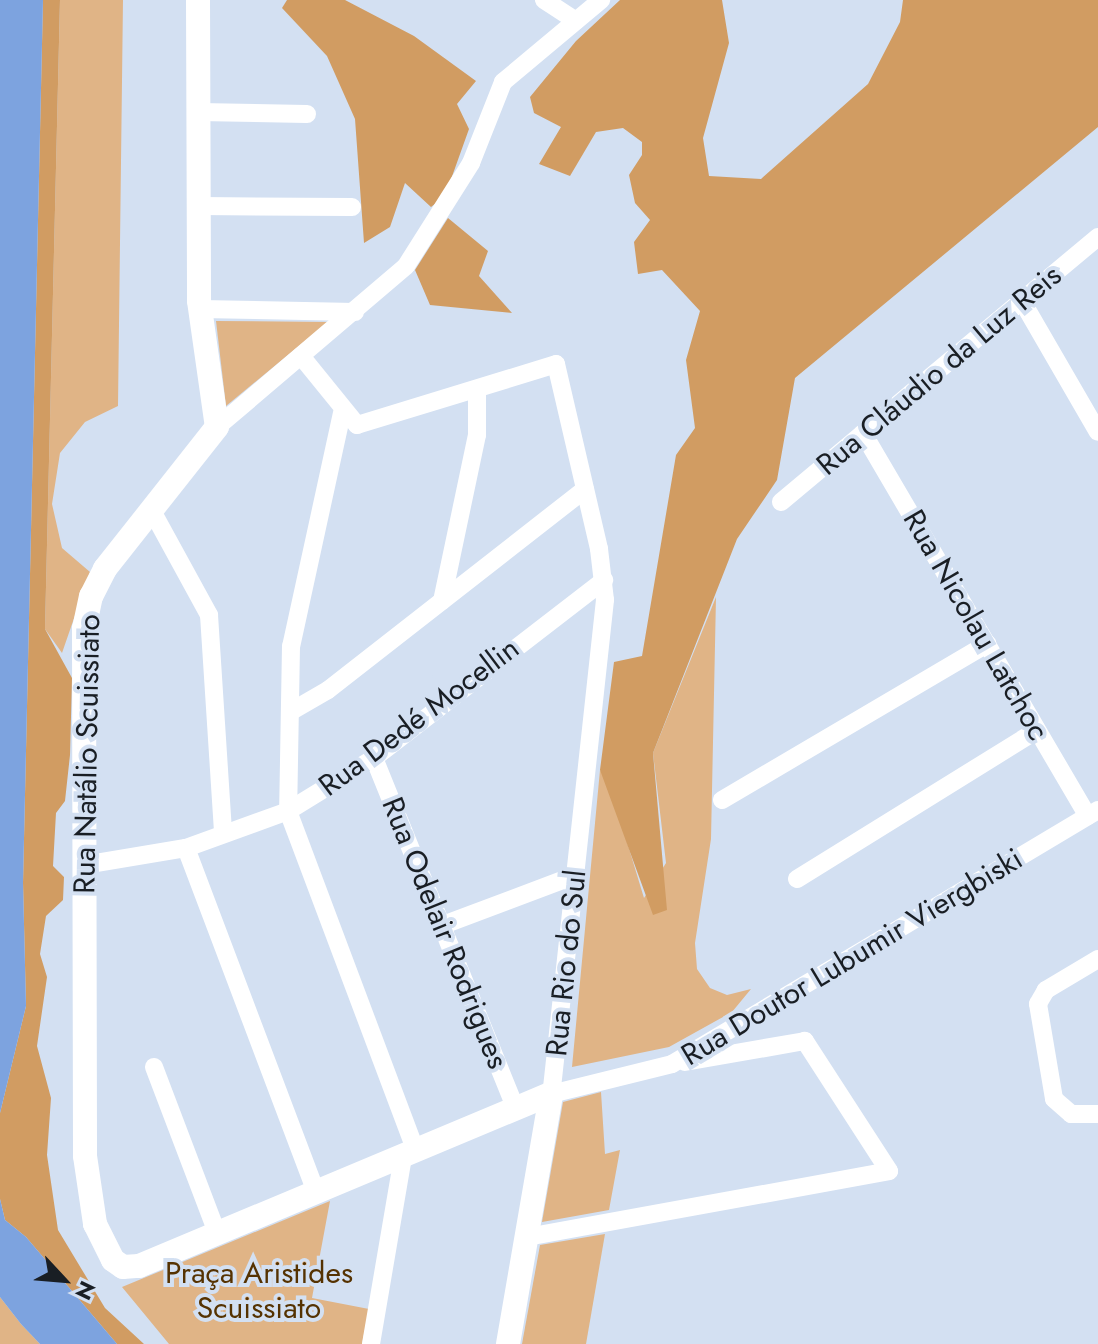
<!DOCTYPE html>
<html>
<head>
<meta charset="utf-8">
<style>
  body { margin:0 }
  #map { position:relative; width:1098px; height:1344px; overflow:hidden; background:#d3e0f2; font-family:Jost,sans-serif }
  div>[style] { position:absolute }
  .green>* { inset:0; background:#e0b486 }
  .forest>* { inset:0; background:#d19c62 }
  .water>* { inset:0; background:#7da3df }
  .street>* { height:18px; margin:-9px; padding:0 9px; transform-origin:9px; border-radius:9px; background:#fff }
  .secondary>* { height:24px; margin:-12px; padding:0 12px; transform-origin:12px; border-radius:12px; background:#fff }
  span { translate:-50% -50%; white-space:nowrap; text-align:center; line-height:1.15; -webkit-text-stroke:8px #d3e0f2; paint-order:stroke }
  .street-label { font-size:30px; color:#191e24 }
  .park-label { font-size:30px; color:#553201 }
  .north { position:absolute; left:24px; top:1240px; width:80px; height:80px; -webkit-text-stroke:6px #d3e0f2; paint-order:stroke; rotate:116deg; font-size:22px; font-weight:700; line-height:32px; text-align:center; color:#191e24 }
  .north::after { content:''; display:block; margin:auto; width:28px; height:36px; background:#191e24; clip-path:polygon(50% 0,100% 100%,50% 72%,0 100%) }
</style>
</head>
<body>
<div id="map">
  <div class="green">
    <div style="clip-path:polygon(60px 0,123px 0,118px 406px,85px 422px,60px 453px,52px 504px,62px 548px,90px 572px,62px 653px,45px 629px)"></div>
    <div style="clip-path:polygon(216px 321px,328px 322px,226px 406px)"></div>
    <div style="clip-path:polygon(716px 597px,711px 839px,695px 943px,697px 969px,710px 988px,727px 995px,751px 989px,732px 1012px,669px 1047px,572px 1067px,600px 770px,610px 786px,644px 898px,666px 863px,653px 753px)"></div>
    <div style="clip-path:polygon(601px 1092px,605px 1154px,620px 1150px,609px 1210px,542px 1222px,563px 1102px)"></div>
    <div style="clip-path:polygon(330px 1201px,312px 1298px,369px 1309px,362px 1344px,169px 1344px,122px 1287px)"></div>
    <div style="clip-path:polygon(605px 1234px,586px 1344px,522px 1344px,540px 1245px)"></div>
    <div style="clip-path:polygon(0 1297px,21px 1324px,40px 1344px,0 1344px)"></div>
  </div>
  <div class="forest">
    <div style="clip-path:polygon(43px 0,60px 0,45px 629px,72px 678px,70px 755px,65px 801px,56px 813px,53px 866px,64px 877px,63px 900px,46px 916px,40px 954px,47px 977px,37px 1046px,51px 1098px,47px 1155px,58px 1230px,105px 1308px,144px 1344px,117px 1344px,26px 1237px,5px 1220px,0 1199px,0 1113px,26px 1006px,23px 883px)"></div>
    <div style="clip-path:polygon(287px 0,345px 0,414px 36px,476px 81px,457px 104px,469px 129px,445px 196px,431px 207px,405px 183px,390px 227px,364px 243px,355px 119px,327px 56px,282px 8px)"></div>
    <div style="clip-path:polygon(620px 0,722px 0,729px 43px,703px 138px,709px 176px,761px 179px,868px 84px,900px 22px,903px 0,1098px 0,1098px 127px,795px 378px,777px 480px,737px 539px,653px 753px,667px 910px,653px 915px,600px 770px,614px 662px,642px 656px,676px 455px,695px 428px,686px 360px,700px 311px,662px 270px,638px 274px,634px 242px,650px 220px,635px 203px,629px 175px,642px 155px,642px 142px,623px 128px,596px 132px,570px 176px,539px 164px,561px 127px,534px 113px,530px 97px,576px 41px)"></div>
    <div style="clip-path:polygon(448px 218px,488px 251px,479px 276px,512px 313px,430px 305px,415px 270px)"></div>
  </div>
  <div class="water">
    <div style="clip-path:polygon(0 0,43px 0,23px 883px,26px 1006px,0 1113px)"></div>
    <div style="clip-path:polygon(0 1199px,5px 1220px,26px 1237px,117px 1344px,40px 1344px,21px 1324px,0 1297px)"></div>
  </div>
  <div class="street">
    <div style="left:544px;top:0;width:38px;rotate:33deg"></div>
    <div style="left:198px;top:112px;width:109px;rotate:1.1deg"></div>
    <div style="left:199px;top:206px;width:153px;rotate:0.4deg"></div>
    <div style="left:1022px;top:301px;width:151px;rotate:59.9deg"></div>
    <div style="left:200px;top:309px;width:155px;rotate:1.1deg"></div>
    <div style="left:301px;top:356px;width:89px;rotate:50.9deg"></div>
    <div style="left:357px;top:425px;width:208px;rotate:-17deg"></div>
    <div style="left:556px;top:364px;width:190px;rotate:76.9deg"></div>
    <div style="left:599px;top:549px;width:51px;rotate:83.3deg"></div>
    <div style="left:605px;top:600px;width:497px;rotate:96.2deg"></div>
    <div style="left:551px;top:1094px;width:125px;rotate:-13.9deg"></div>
    <div style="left:672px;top:1064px;width:496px;rotate:-30.8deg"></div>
    <div style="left:342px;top:413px;width:239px;rotate:102.3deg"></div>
    <div style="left:291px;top:646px;width:165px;rotate:91deg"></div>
    <div style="left:288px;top:811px;width:363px;rotate:69.4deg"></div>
    <div style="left:217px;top:427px;width:248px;rotate:-40.4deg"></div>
    <div style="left:406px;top:266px;width:122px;rotate:-57.7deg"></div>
    <div style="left:471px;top:163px;width:87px;rotate:-68.4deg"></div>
    <div style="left:503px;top:82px;width:128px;rotate:-39.9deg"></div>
    <div style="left:863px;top:433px;width:444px;rotate:59.6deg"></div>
    <div style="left:781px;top:502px;width:413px;rotate:-39.9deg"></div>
    <div style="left:151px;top:509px;width:121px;rotate:61.3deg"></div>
    <div style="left:209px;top:615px;width:219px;rotate:86.3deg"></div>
    <div style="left:442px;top:601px;width:170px;rotate:-78.1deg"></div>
    <div style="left:477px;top:435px;width:46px;rotate:-90deg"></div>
    <div style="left:290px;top:712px;width:44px;rotate:-30.1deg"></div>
    <div style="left:328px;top:690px;width:326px;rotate:-38deg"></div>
    <div style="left:374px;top:758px;width:379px;rotate:68deg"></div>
    <div style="left:722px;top:800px;width:308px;rotate:-30.5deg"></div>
    <div style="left:186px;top:848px;width:368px;rotate:69.3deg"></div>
    <div style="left:84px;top:865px;width:103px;rotate:-9.5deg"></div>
    <div style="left:186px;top:848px;width:109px;rotate:-19.9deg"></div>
    <div style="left:288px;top:811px;width:101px;rotate:-31.6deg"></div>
    <div style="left:374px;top:758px;width:291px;rotate:-37.7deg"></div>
    <div style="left:797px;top:879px;width:282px;rotate:-31.8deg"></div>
    <div style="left:443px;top:925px;width:142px;rotate:-20.6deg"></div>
    <div style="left:1098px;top:959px;width:61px;rotate:149.2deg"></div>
    <div style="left:1046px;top:990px;width:16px;rotate:120deg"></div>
    <div style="left:1038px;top:1004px;width:96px;rotate:80.4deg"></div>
    <div style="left:1054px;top:1099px;width:23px;rotate:41deg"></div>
    <div style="left:1071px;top:1114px;width:27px"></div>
    <div style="left:154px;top:1067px;width:178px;rotate:69.2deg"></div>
    <div style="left:527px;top:1237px;width:368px;rotate:-10.3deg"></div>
    <div style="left:889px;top:1171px;width:155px;rotate:-122.9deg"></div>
    <div style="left:805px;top:1041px;width:122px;rotate:170.1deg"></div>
    <div style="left:371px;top:1344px;width:191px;rotate:-80.3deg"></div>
  </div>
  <div class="secondary">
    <div style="left:198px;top:0;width:301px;rotate:89.8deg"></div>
    <div style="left:199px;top:301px;width:127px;rotate:81.9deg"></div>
    <div style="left:217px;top:427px;width:181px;rotate:128.3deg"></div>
    <div style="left:105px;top:569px;width:30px;rotate:117deg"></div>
    <div style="left:91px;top:596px;width:33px;rotate:102deg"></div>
    <div style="left:84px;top:628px;width:528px;rotate:89.89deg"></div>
    <div style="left:85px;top:1156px;width:69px;rotate:81.6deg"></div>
    <div style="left:95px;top:1224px;width:40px;rotate:63.4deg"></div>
    <div style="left:113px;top:1260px;width:12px;rotate:35deg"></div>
    <div style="left:123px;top:1267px;width:16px;rotate:-4deg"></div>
    <div style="left:139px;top:1266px;width:446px;rotate:-22.7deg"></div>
    <div style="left:508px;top:1344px;width:254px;rotate:-80.2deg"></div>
  </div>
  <div class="street-label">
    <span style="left:939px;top:370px;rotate:-40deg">Rua Cláudio da Luz Reis</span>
    <span style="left:976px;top:625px;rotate:60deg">Rua Nicolau Latchoc</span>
    <span style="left:419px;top:717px;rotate:-37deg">Rua Dedé Mocellin</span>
    <span style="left:87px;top:754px;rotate:-89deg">Rua Natálio Scuissiato</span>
    <span style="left:445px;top:933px;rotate:68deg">Rua Odelair Rodrigues</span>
    <span style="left:852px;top:957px;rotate:-31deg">Rua Doutor Lubumir Viergbiski</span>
    <span style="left:566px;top:963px;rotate:-84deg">Rua Rio do Sul</span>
  </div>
  <div class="park-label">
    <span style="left:259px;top:1290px">Praça Aristides<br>Scuissiato</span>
  </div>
  <div class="north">N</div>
</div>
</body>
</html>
